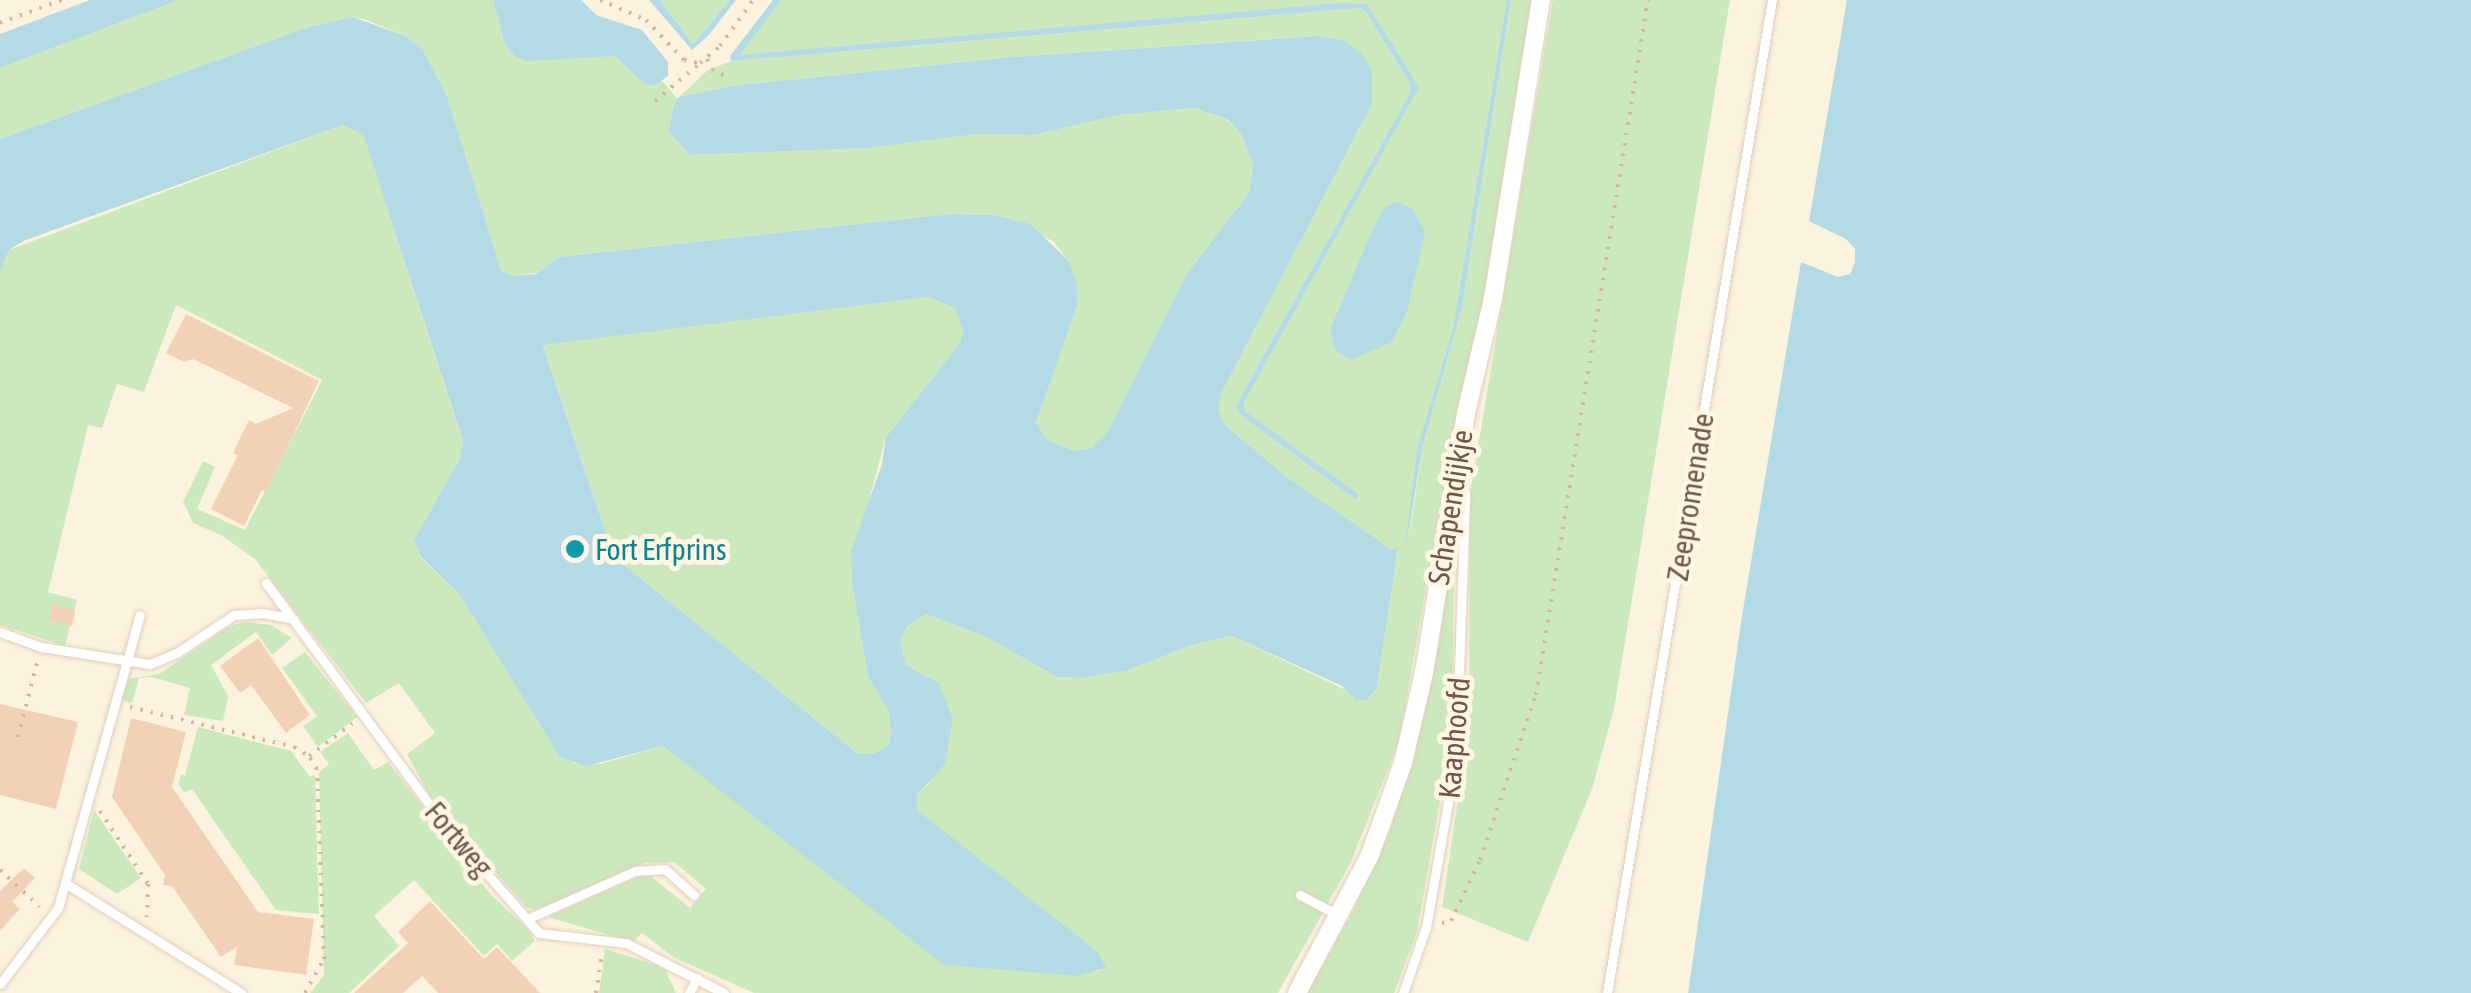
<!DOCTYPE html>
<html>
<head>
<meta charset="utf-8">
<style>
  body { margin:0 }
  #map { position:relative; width:2471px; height:993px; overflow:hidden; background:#fcf3de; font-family:"Asap Condensed",sans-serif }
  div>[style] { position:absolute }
  .green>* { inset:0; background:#cce9be }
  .water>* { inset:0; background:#b4dbe5 }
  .building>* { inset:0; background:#f2d2b6; transform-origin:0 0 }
  .path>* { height:4px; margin-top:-2px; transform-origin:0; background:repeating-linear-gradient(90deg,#d6b59a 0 2.5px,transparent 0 10.5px) }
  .roads { filter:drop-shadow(0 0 2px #e0cfbb) drop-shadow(0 0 2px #e0cfbb) }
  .lane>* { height:9px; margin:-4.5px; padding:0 4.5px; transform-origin:4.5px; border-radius:4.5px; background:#fff }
  .street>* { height:18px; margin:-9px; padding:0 9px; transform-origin:9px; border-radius:9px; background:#fff }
  .dots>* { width:28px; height:28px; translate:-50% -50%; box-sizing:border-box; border:5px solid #fff6e5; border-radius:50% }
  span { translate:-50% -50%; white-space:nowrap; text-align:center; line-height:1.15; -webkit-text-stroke:10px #fff6e5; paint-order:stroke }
  .street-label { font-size:30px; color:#725947 }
  .culture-label { font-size:30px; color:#0d838f }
  .left { translate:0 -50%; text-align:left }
</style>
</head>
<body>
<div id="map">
  <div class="green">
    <div style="clip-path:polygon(179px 0,493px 0,505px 45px,516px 57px,614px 56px,645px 84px,654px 86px,662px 81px,678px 99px,673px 104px,690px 155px,868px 148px,978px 134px,1034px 135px,1119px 115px,1195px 108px,1227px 120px,1241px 134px,1253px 165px,1249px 193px,1186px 275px,1106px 434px,1091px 448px,1075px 451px,1049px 441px,1036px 423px,1078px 303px,1077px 283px,1068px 260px,1053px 241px,994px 215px,950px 214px,558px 257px,537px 273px,512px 276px,501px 270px,446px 93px,423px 52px,405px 36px,366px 20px,353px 17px,308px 27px,0 139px,0 68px)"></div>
    <div style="clip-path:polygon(660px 0,730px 0,693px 44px)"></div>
    <div style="clip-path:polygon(777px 0,1508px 0,1455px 323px,1422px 441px,1408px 544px,1423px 445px,1462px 308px,1511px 0,1532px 0,1475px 352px,1449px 456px,1399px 742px,1351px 862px,1278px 993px,754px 993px,673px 957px,642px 933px,633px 942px,548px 917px,642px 875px,652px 877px,690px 908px,706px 889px,674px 862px,644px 863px,536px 910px,526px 907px,431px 798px,407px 754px,435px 733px,399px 683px,366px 703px,255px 559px,221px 535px,193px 523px,183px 502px,203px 461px,215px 467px,197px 509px,245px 530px,322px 380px,176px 305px,144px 392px,117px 384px,102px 428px,88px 425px,48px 592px,77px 600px,65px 646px,0 625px,0 273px,9px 250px,343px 125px,355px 128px,363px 134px,463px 442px,460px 458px,414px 540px,421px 558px,460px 595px,574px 763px,600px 764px,663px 746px,1081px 972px,1101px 971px,917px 810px,917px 795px,929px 783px,939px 683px,906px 665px,900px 640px,907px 627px,926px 614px,986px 637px,1057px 677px,1081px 678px,1126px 671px,1195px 644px,1232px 636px,1367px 700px,1377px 688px,1398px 548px,1391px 549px,1284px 475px,1224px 424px,1218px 410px,1222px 392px,1372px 104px,1344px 40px,1317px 36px,1011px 57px,730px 86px,679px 97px,708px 70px,731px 61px,1360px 8px,1366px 12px,1409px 82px,1410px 93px,1236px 405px,1263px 432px,1356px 500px,1239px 406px,1415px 87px,1366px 4px,736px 57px)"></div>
    <div style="clip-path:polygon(1553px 0,1730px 0,1614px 709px,1592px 789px,1528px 942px,1442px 907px,1469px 727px,1470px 494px)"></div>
    <div style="clip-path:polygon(929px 297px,955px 308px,963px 330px,960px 343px,886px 437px,871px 493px,852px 584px,868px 677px,889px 711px,891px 734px,888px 746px,873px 754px,858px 754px,614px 557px,543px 344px)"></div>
    <div style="clip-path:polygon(1448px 562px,1454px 562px,1452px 732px,1417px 932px,1394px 993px,1307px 993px,1354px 909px,1391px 826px,1424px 712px)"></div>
    <div style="clip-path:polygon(245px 622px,271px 625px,292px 638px,272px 655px,256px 632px,211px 665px,228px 696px,223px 721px,184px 715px,190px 688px,151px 677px,139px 678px,132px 703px,120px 700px,126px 679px,159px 674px,230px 626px)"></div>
    <div style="clip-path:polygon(305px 652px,357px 717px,318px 747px,303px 726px,317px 716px,282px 668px)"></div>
    <div style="clip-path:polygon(198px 727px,291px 751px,310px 777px,315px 775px,319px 914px,276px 910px,192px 789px,184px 792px,178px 784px,181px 775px,185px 775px)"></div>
    <div style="clip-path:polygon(348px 733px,374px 770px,388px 762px,491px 895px,527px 928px,535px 941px,512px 961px,497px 944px,484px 956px,414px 880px,374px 916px,399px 946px,349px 993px,310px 993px,324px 975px,319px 772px,329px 764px,320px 752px)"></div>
    <div style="clip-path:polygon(94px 810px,141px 878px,117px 894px,79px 869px)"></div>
    <div style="clip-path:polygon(605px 949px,657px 965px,666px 971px,676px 993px,599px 993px)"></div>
  </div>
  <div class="water">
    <div style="clip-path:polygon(90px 0,179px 0,0 68px,0 34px)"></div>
    <div style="clip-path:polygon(493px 0,581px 0,596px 15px,642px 30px,668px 62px,668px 76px,654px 86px,645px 84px,614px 56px,528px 61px,516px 57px,505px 45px)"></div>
    <div style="clip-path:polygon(649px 0,660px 0,693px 44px,730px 0,736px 0,708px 36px,692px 50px)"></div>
    <div style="clip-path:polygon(773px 0,781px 0,740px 55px,1341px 3px,1367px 4px,1419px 87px,1243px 404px,1245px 411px,1358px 494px,1356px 500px,1263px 432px,1238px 412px,1236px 405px,1410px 93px,1409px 82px,1366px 12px,1360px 8px,731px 61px,730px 56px)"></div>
    <div style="clip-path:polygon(1507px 0,1511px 0,1462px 308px,1423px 445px,1404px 555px,1417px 449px,1453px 329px)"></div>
    <div style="clip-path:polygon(1847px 0,2471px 0,2471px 993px,1688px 993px,1741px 622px,1801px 262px,1838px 277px,1850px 274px,1855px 262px,1855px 249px,1846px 239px,1809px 221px)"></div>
    <div style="clip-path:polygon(evenodd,353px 17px,405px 36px,423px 51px,446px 93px,501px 270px,512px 276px,536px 274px,558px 257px,950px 214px,994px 215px,1030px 224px,1068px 260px,1077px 283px,1078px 303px,1036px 423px,1049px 441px,1075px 451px,1091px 448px,1106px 434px,1186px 275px,1249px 193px,1253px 165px,1241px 134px,1228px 120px,1195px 108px,1119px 115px,1034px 135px,978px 134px,868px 148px,690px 155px,669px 131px,674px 104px,679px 97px,730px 86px,1011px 57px,1318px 36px,1344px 40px,1361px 53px,1372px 70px,1372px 104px,1222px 392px,1218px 410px,1224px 424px,1284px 475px,1391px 549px,1398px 548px,1377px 688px,1367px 700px,1356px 700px,1342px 686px,1232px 636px,1195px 644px,1126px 671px,1081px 678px,1057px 677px,986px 637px,926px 614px,907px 627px,900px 640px,906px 665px,939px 683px,953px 719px,945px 764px,917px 795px,917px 810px,1098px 952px,1106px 968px,1077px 976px,944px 965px,663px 746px,586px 766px,560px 757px,460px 595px,421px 557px,414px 540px,460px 458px,463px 441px,363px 134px,343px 125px,23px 241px,9px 250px,0 273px,0 139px,308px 27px,353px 17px,929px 297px,955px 308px,963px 330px,960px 343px,886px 437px,882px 464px,851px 552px,852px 584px,868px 677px,889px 711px,891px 734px,888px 746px,873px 754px,858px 754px,614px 557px,543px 345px,929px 297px)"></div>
    <div style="clip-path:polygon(1397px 202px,1413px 209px,1425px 232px,1407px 312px,1392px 342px,1351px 360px,1335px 350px,1330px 330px,1374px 226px,1384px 208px)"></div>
  </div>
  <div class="building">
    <div style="clip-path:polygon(186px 314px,319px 381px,266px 492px,262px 490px,244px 526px,211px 509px,238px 455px,233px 453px,249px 420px,256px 424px,293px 408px,193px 359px,184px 362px,166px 353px)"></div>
    <div style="left:52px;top:605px;width:24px;height:16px;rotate:12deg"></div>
    <div style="clip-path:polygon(258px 638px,310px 715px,286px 733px,251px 685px,240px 693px,220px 666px)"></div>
    <div style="clip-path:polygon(0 704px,78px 722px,56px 809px,0 795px)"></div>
    <div style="clip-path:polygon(131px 718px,186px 732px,172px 787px,258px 912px,314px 919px,306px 975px,234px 965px,237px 947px,221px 957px,172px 886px,163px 885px,165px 875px,112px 797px)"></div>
    <div style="clip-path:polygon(24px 868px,35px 878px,12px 902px,20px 909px,0 931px,0 891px)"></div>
    <div style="clip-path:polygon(430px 901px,484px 959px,497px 947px,540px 993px,438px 993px,422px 976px,403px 993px,354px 993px,408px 943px,398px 932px)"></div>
  </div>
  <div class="path">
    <div style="left:600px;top:0;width:50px;rotate:23.5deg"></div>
    <div style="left:646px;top:20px;width:55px;rotate:46.5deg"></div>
    <div style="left:684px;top:60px;width:16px;rotate:11deg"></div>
    <div style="left:700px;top:63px;width:26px;rotate:-40deg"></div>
    <div style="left:720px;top:46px;width:57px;rotate:-54.3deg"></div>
    <div style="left:0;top:23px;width:66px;rotate:-20.4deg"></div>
    <div style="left:707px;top:59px;width:11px;rotate:63deg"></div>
    <div style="left:712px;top:69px;width:15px;rotate:28deg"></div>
    <div style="left:655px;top:101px;width:59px;rotate:-40.2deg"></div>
    <div style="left:130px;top:707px;width:169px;rotate:13.7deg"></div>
    <div style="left:294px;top:747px;width:17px;rotate:31deg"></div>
    <div style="left:309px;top:756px;width:54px;rotate:-36.7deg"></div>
    <div style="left:18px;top:737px;width:81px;rotate:-75.6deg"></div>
    <div style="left:100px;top:811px;width:87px;rotate:56.7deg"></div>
    <div style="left:148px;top:884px;width:33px;rotate:92deg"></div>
    <div style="left:0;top:870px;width:54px;rotate:42.8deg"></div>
    <div style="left:1442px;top:923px;width:9px;rotate:-13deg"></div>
    <div style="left:1451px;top:921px;width:68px;rotate:-64.6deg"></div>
    <div style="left:1480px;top:860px;width:174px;rotate:-71.3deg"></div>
    <div style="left:1536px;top:695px;width:704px;rotate:-80.85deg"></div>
    <div style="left:305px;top:993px;width:39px;rotate:-61deg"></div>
    <div style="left:324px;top:959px;width:190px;rotate:-92.1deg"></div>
    <div style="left:317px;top:769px;width:15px;rotate:-122deg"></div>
    <div style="left:596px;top:993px;width:40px;rotate:-81.5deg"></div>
  </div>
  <div class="roads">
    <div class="lane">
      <div style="left:266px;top:583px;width:302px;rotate:53.6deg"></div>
      <div style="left:445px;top:826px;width:142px;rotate:48.7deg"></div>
      <div style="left:539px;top:933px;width:88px;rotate:6.6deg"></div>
      <div style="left:626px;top:943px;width:110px;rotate:27deg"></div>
      <div style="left:0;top:632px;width:44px;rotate:20.1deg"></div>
      <div style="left:41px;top:647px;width:110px;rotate:8.9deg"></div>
      <div style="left:150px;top:664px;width:30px;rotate:-23deg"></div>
      <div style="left:178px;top:652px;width:67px;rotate:-33.5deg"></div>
      <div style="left:234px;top:615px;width:29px;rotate:-4deg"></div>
      <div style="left:263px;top:613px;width:31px;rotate:11deg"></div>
      <div style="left:65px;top:883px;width:208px;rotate:32deg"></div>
      <div style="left:1300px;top:895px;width:43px;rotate:27.8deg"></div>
      <div style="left:527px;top:919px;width:118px;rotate:-24deg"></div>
      <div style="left:635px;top:871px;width:30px;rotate:-4deg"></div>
      <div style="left:665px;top:869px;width:39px;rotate:42deg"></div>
      <div style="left:0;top:984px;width:96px;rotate:-52.7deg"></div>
      <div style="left:58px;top:908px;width:304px;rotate:-74.4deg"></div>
      <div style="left:689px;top:993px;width:17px;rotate:-62deg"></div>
      <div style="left:1403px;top:993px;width:70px;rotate:-70.8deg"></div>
      <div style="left:1426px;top:927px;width:173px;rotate:-80deg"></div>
      <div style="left:1456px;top:757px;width:264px;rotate:-88deg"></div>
      <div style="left:1465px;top:493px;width:13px;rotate:-148deg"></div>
      <div style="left:1607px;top:993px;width:1007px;rotate:-80.57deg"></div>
    </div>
    <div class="street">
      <div style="left:1297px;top:993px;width:156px;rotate:-62.1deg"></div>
      <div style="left:1370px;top:855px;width:98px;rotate:-70.3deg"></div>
      <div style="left:1403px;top:763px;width:92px;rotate:-76.9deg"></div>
      <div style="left:1424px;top:673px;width:263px;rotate:-80.8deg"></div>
      <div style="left:1466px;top:413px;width:117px;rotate:-76.7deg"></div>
      <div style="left:1493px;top:299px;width:303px;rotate:-80.9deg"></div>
    </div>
  </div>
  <div class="dots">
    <div style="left:575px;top:549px;background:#0f9aa8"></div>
  </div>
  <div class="street-label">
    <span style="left:1690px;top:497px;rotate:-81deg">Zeepromenade</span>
    <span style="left:1450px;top:507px;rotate:-81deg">Schapendijkje</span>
    <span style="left:1454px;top:738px;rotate:-85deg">Kaaphoofd</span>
    <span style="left:459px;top:839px;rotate:50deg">Fortweg</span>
  </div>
  <div class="culture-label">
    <span class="left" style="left:595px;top:549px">Fort Erfprins</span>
  </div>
</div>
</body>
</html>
